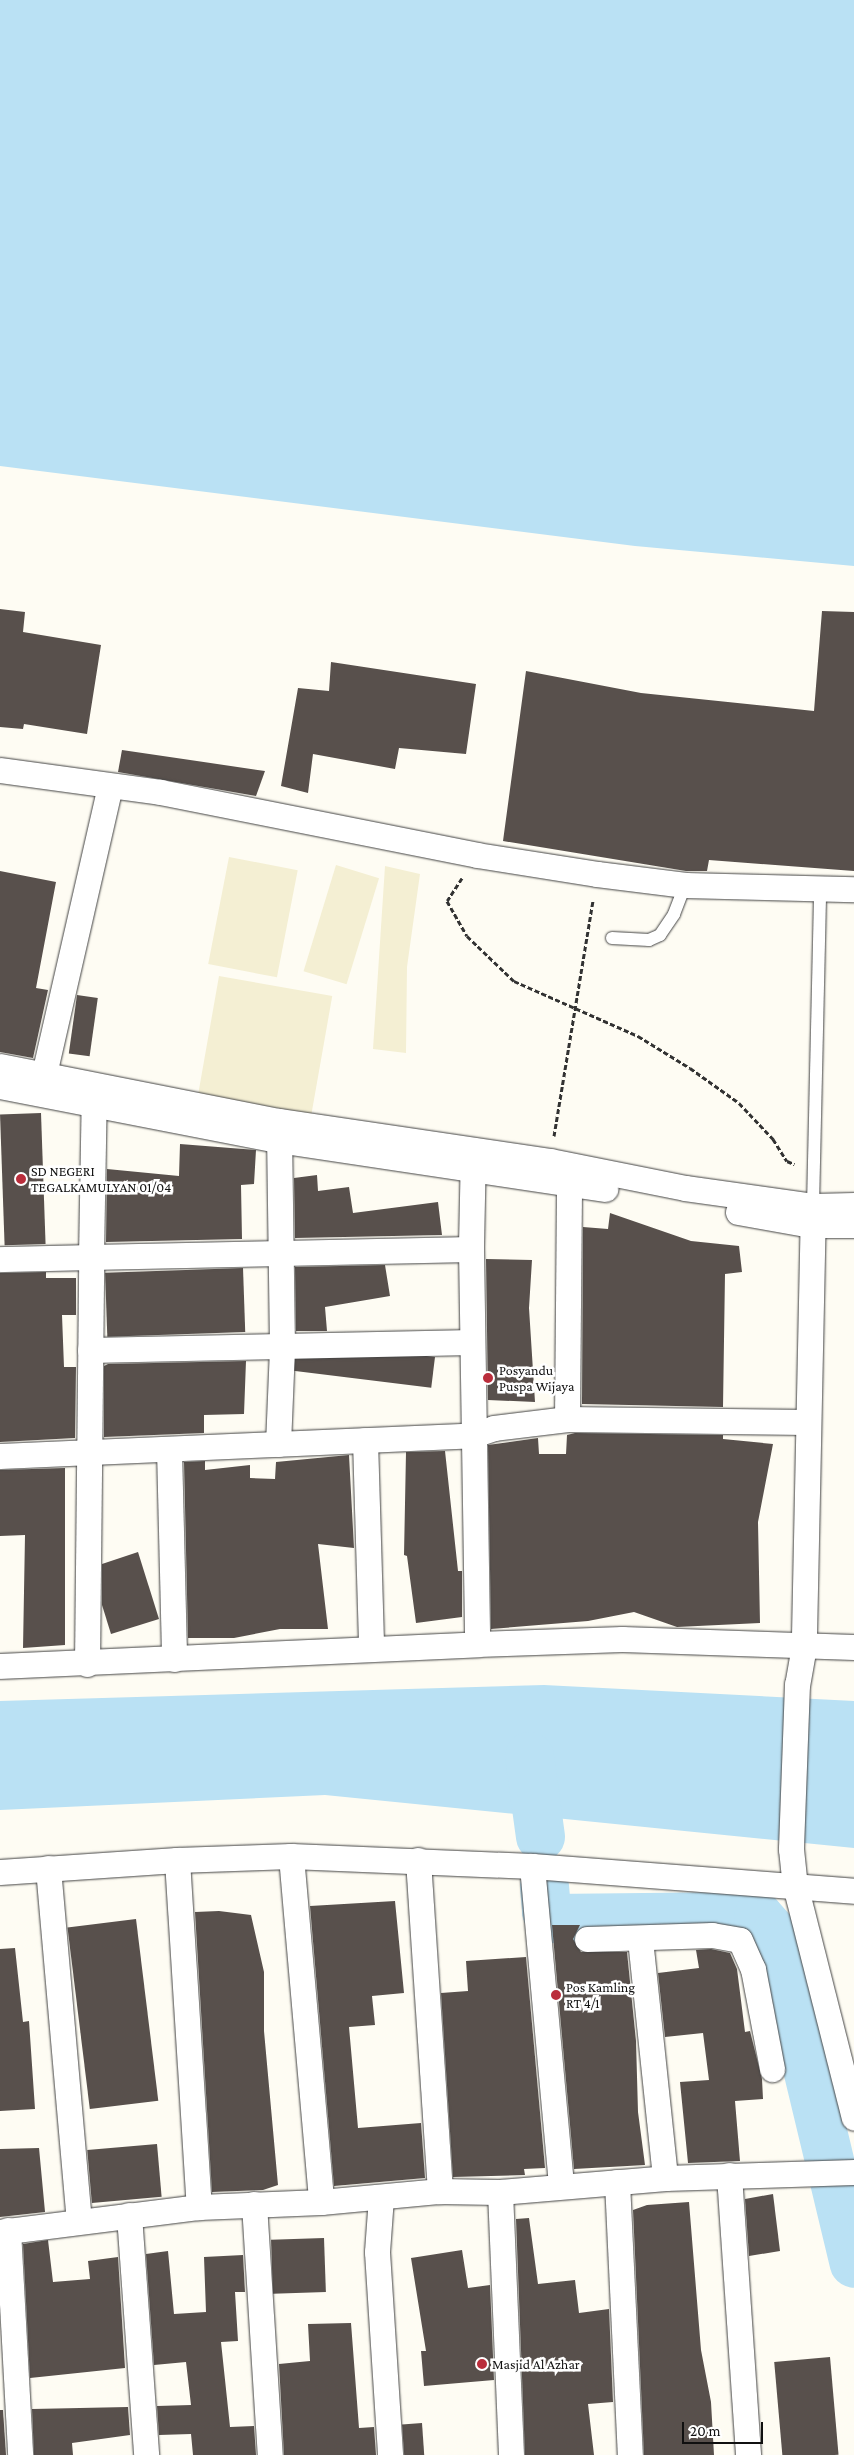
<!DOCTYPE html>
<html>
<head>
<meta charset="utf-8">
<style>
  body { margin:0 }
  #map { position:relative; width:854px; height:2455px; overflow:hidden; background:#fefcf3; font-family:"Crimson Pro",serif }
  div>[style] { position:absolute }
  .farmland>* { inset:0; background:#f4efd3; transform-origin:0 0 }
  .water>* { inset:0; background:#bae1f4 }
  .river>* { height:49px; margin:-24.5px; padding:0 24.5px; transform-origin:24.5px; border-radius:24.5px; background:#bae1f4 }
  .building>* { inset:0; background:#58504c; transform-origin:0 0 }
  .path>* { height:3px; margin-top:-1.5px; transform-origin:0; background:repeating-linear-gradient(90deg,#323232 0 5px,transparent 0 7.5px) }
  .roads { filter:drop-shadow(0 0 1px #434343) drop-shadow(0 0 1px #434343) }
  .service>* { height:12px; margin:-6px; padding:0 6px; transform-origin:6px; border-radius:6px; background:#fff }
  .minor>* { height:25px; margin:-12.5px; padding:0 12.5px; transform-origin:12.5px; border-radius:12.5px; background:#fff }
  .dots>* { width:14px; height:14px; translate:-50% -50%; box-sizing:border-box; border:2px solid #fff; border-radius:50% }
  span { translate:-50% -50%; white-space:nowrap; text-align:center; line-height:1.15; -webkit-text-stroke:5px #fff; paint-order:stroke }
  .poi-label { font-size:14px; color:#101010 }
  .left { translate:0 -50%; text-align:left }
  .scale { position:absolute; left:682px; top:2422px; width:81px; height:22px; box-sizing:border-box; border:2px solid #101010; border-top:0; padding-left:6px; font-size:15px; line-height:18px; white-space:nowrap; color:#101010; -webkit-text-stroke:4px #fff; paint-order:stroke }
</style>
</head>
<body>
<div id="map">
  <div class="farmland">
    <div style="left:229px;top:857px;width:70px;height:109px;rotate:11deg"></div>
    <div style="left:336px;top:865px;width:45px;height:111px;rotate:17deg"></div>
    <div style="clip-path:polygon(385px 866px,420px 874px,407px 967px,406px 1053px,373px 1049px)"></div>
    <div style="left:219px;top:976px;width:115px;height:120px;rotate:10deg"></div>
  </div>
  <div class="water">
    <div style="clip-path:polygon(0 0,854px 0,854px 566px,635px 546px,0 466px)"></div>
    <div style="clip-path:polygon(544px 1685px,854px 1701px,854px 1848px,325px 1795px,0 1810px,0 1701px)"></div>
  </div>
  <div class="river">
    <div style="left:529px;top:1756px;width:81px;rotate:82.2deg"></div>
    <div style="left:544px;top:1886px;width:25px;rotate:85deg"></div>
    <div style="left:546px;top:1911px;width:9px;rotate:49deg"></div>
    <div style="left:552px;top:1918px;width:206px;rotate:-0.6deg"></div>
    <div style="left:758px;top:1916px;width:25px;rotate:48deg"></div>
    <div style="left:775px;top:1935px;width:337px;rotate:76.5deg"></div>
  </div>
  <div class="building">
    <div style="clip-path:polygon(0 609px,25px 612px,23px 632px,101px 645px,87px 734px,24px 724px,23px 729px,0 727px)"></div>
    <div style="clip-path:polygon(822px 611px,854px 612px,854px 871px,709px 860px,707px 871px,686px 871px,503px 841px,526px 671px,641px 693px,814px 711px)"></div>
    <div style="clip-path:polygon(331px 662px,476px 684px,466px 754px,399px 748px,395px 769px,313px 754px,308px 793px,281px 786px,298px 688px,329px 691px)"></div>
    <div style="clip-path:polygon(122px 750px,265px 771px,256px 796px,118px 772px)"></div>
    <div style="clip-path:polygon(0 871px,56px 882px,36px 988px,48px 990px,33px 1058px,0 1052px)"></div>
    <div style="left:77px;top:995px;width:21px;height:59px;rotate:8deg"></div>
    <div style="left:41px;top:1113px;width:131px;height:41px;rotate:88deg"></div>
    <div style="clip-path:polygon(180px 1144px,256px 1150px,254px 1184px,241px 1185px,242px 1239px,106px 1242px,107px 1169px,179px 1176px)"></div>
    <div style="clip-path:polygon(317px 1175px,318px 1191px,349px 1187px,353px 1213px,438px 1202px,442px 1235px,295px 1238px,294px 1178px)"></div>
    <div style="clip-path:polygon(610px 1213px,691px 1241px,739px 1246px,742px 1272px,725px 1274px,723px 1407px,582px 1404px,583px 1227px,608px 1229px)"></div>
    <div style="clip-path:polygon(486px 1259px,532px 1260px,529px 1308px,535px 1402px,488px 1400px)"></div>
    <div style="clip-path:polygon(385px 1265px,390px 1296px,325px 1307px,327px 1331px,296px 1331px,295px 1267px)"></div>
    <div style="left:243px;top:1268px;width:64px;height:138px;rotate:88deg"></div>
    <div style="clip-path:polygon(46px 1272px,46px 1278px,76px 1278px,76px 1315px,62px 1315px,64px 1367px,76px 1367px,75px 1438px,0 1442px,0 1273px)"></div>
    <div style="left:435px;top:1357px;width:31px;height:139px;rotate:97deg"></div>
    <div style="clip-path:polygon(246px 1361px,244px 1414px,204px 1415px,204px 1433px,104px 1437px,104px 1366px,108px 1364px)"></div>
    <div style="clip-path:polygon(575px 1433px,723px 1435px,723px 1439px,773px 1444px,758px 1522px,760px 1623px,677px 1627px,634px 1612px,588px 1621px,491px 1629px,488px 1445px,538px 1438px,539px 1454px,566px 1454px,567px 1435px)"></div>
    <div style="clip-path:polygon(445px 1451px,458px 1571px,462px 1571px,462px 1617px,416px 1623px,407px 1556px,404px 1555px,406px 1452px)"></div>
    <div style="clip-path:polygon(349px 1455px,354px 1548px,318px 1544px,328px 1629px,280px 1629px,234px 1638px,188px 1638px,184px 1462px,205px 1461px,205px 1470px,250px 1465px,250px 1478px,275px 1479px,276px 1462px)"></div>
    <div style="clip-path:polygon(65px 1468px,65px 1645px,23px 1648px,25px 1535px,0 1536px,0 1470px)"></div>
    <div style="clip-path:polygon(138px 1552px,159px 1619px,111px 1634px,102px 1605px,102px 1564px)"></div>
    <div style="clip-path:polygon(395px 1901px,404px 1993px,372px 1996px,375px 2025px,349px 2027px,358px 2128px,421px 2123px,425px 2178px,334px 2186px,310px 1906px)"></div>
    <div style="clip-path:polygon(219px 1911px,251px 1915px,264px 1972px,264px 2031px,278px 2185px,263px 2190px,212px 2192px,195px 1912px)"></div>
    <div style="left:136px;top:1919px;width:183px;height:69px;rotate:83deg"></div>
    <div style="clip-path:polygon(552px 1925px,580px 1925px,573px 1939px,581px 1952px,627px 1952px,636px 2041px,638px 2112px,645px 2165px,574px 2169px)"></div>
    <div style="clip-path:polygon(15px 1948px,23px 2022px,29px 2021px,35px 2109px,0 2111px,0 1949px)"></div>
    <div style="clip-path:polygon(711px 1949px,730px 1953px,737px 1969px,745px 2032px,750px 2031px,762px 2079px,763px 2099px,735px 2101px,740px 2161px,688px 2163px,680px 2082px,709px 2080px,703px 2033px,665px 2037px,658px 1973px,699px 1968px,696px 1950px)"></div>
    <div style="clip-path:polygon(526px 1957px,545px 2168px,524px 2169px,525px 2175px,453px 2177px,441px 1993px,468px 1991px,466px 1961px)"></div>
    <div style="left:157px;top:2144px;width:53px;height:70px;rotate:85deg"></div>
    <div style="clip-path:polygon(39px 2148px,45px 2212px,0 2217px,0 2149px)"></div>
    <div style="clip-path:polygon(773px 2194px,780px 2251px,749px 2256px,745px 2199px)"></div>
    <div style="clip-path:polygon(689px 2202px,701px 2350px,711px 2402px,714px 2455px,644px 2455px,633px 2210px,647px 2205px)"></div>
    <div style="clip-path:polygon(529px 2218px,538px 2284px,575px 2280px,579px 2313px,609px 2309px,613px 2402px,588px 2404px,594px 2455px,525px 2455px,516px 2219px)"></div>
    <div style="left:324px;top:2238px;width:54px;height:53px;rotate:88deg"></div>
    <div style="clip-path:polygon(48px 2240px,53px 2282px,90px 2279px,88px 2261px,118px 2257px,125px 2368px,30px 2378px,23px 2244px)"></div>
    <div style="clip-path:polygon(462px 2250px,468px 2288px,490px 2285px,494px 2380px,424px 2386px,421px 2351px,426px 2351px,411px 2258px)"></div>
    <div style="clip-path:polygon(168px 2251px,174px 2314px,206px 2312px,204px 2257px,243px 2255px,245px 2292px,235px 2292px,238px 2341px,221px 2342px,230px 2427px,254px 2426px,256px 2455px,193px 2455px,191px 2434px,159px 2435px,157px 2406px,191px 2405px,186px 2362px,154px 2365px,146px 2254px)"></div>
    <div style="clip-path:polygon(351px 2323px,359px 2428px,374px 2427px,376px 2455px,284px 2455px,279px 2364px,310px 2361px,308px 2324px)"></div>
    <div style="left:830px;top:2357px;width:98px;height:56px;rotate:85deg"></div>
    <div style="clip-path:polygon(128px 2407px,130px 2435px,72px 2443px,73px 2455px,34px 2455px,32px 2409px)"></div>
    <div style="clip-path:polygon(0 2410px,3px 2410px,6px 2455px,0 2455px)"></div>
    <div style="left:422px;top:2423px;width:32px;height:20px;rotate:86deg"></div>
  </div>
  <div class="path">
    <div style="left:462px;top:878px;width:27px;rotate:123deg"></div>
    <div style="left:447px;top:901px;width:40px;rotate:60.3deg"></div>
    <div style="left:467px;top:936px;width:65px;rotate:43.8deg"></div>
    <div style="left:514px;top:981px;width:136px;rotate:23.9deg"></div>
    <div style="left:638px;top:1036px;width:61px;rotate:31.6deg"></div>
    <div style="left:690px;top:1068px;width:60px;rotate:35.5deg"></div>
    <div style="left:739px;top:1103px;width:50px;rotate:46.6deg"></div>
    <div style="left:773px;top:1139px;width:26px;rotate:58deg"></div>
    <div style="left:787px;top:1161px;width:8px;rotate:23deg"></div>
    <div style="left:554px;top:1136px;width:239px;rotate:-80.6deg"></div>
  </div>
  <div class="roads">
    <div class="service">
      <div style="left:612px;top:938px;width:37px;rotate:3deg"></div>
      <div style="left:649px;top:940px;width:12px;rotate:-24deg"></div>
      <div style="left:660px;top:935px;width:25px;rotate:-56deg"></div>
      <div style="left:674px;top:914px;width:31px;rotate:-69deg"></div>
      <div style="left:813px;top:1206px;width:318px;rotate:-88.7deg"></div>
    </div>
    <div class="minor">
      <div style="left:0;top:770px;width:162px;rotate:7.8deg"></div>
      <div style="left:160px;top:792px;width:323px;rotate:11.2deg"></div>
      <div style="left:477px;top:855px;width:121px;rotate:9deg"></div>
      <div style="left:597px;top:874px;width:89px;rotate:7.1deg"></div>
      <div style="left:685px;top:885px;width:169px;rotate:1.4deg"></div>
      <div style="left:0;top:1066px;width:284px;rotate:11.2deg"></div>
      <div style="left:279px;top:1121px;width:274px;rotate:8.4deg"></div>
      <div style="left:550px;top:1161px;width:138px;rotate:11.3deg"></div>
      <div style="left:685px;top:1188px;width:129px;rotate:8deg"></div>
      <div style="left:813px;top:1206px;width:41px;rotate:-1.4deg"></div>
      <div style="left:44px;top:1074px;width:295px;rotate:-77.1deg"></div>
      <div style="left:0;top:1086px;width:283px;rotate:11deg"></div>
      <div style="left:278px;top:1140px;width:331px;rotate:8.5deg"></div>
      <div style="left:473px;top:1150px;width:99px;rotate:91.2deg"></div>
      <div style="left:471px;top:1249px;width:395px;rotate:89.1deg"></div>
      <div style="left:477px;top:1644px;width:145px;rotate:-2deg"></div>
      <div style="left:622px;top:1639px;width:232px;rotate:2deg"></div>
      <div style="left:813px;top:1206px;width:440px;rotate:91.2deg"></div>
      <div style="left:804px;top:1646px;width:39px;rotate:100deg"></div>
      <div style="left:797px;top:1684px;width:165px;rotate:92.1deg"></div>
      <div style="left:791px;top:1849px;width:36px;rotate:84deg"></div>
      <div style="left:795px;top:1885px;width:240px;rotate:75.8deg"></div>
      <div style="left:738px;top:1212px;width:74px;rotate:10.1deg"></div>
      <div style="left:811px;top:1225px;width:43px"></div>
      <div style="left:0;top:1259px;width:91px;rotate:-1.3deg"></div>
      <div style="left:91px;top:1257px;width:169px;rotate:-89deg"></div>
      <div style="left:90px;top:1350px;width:382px;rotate:-1.2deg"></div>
      <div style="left:567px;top:1419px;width:236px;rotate:-89.5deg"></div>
      <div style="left:365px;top:1440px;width:208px;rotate:88.3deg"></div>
      <div style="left:278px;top:1444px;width:97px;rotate:-87.6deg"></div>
      <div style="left:282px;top:1347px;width:223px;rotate:-90.8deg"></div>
      <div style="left:169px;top:1449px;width:210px;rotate:88.6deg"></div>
      <div style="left:0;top:1456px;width:473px;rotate:-2.5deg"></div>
      <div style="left:473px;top:1435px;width:22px;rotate:-18deg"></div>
      <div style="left:494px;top:1428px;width:74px;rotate:-7deg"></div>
      <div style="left:567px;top:1419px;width:239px;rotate:0.7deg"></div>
      <div style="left:87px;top:1664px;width:407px;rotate:-89.4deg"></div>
      <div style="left:91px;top:1257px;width:380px;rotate:-1.2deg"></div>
      <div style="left:0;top:1666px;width:478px;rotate:-2.6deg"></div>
      <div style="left:291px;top:1856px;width:347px;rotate:85deg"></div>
      <div style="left:177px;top:1860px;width:348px;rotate:86.4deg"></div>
      <div style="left:418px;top:1860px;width:332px;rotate:86.2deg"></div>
      <div style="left:532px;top:1866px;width:321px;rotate:84.8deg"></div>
      <div style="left:48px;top:1868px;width:354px;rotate:85deg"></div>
      <div style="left:0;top:1872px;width:177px;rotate:-3.9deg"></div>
      <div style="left:177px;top:1860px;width:114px;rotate:-2deg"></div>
      <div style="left:291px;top:1856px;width:241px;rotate:2.4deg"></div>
      <div style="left:532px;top:1866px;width:323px;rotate:4.4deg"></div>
      <div style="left:587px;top:1939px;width:125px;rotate:-1.8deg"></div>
      <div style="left:712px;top:1935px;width:28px;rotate:10deg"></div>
      <div style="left:740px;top:1940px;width:32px;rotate:66deg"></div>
      <div style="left:753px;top:1969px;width:102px;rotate:79.2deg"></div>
      <div style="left:640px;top:1939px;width:240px;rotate:84deg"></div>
      <div style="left:729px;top:2175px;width:281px;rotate:86.1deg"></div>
      <div style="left:617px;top:2182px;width:273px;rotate:87.3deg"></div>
      <div style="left:500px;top:2192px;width:263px;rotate:87.6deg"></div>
      <div style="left:381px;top:2197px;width:55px;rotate:94.2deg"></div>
      <div style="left:377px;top:2252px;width:203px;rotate:86.3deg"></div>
      <div style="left:254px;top:2204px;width:252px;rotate:86.4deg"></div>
      <div style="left:129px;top:2215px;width:241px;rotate:85.9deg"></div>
      <div style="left:8px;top:2230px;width:225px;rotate:86.9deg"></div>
      <div style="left:0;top:2232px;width:201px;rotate:-7.2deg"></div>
      <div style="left:199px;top:2207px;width:122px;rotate:-2.3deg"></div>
      <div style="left:321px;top:2202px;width:120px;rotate:-5.3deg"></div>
      <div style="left:440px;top:2191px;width:60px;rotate:1deg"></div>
      <div style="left:500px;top:2192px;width:166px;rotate:-4.8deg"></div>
      <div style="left:665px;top:2178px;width:189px;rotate:-1.8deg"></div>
    </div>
  </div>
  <div class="dots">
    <div style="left:21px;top:1179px;background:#ba2d3b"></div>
    <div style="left:488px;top:1378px;background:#ba2d3b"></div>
    <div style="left:556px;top:1995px;background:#ba2d3b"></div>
    <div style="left:482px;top:2364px;background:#ba2d3b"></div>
  </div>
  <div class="poi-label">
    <span class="left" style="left:31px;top:1179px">SD NEGERI<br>TEGALKAMULYAN 01/04</span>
    <span class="left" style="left:499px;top:1378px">Posyandu<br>Puspa Wijaya</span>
    <span class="left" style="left:566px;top:1995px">Pos Kamling<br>RT 4/1</span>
    <span class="left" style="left:492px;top:2364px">Masjid Al Azhar</span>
  </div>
  <div class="scale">20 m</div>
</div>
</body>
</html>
